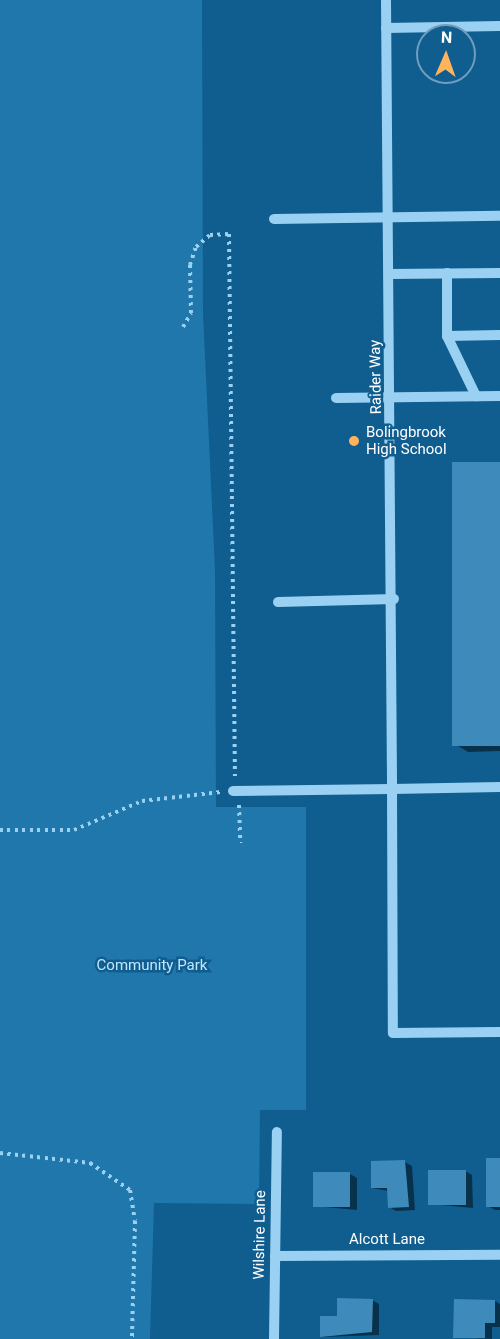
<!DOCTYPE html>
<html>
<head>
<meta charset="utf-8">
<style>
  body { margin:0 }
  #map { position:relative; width:500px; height:1339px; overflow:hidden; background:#105d8f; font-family:Roboto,sans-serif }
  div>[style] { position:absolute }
  .green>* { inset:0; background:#1f77ac }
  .shadow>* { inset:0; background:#0007 }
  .building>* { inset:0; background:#3e8aba; transform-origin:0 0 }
  .path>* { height:4px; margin-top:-2px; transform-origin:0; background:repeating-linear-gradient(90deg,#9ad1f2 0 3px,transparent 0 7.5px) }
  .minor>* { height:10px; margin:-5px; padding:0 5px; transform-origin:5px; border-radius:5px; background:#9ad1f2 }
  .dots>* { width:16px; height:16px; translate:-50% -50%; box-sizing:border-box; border:3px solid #105d8f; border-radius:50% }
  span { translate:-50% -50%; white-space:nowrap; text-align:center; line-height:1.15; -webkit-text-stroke:5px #105d8f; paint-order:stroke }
  .street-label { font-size:15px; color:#fff }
  .poi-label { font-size:15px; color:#fff }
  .left { translate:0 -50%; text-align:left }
  .park-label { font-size:15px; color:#c1e7fd }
  .north { position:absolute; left:416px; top:24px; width:60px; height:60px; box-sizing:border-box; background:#105d8f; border:2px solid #709ebc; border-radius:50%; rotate:2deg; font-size:16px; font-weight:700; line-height:24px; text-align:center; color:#fff }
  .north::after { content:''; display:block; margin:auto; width:21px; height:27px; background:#ffb45b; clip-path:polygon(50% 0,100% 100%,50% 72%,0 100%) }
</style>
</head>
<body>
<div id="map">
  <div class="green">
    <div style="clip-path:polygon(0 0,202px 0,203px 313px,215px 570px,216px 807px,306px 807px,306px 1110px,260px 1110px,259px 1204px,154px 1203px,150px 1339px,0 1339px)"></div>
  </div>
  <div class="shadow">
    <div style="clip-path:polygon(500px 464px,500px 751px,468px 752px,458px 746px)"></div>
    <div style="clip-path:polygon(405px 1162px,412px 1166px,415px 1210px,396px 1211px,389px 1207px,389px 1191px,372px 1188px)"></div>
    <div style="clip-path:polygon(500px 1162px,500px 1210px,495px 1210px,488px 1206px)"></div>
    <div style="clip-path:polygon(465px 1171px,472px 1175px,473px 1208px,430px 1204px)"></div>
    <div style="clip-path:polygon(350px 1174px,357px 1178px,357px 1210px,314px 1206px)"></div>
    <div style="clip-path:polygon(372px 1300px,379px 1304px,379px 1335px,322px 1337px,338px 1317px)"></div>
    <div style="clip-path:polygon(495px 1301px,500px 1304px,500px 1327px,492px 1327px,492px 1339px,455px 1337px)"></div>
  </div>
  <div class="building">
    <div style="left:500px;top:462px;width:284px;height:48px;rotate:90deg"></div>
    <div style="left:486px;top:1158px;width:14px;height:49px"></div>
    <div style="clip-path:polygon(405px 1160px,409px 1207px,388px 1208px,387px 1188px,371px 1188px,371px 1161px)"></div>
    <div style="left:428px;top:1170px;width:38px;height:35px"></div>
    <div style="left:313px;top:1172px;width:37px;height:35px"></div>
    <div style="clip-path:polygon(337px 1298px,373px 1299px,372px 1332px,320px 1337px,320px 1316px,337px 1316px)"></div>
    <div style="clip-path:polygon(454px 1299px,495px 1300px,495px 1323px,485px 1323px,485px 1338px,453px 1338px)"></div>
  </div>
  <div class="path">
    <div style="left:183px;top:327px;width:16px;rotate:-60deg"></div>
    <div style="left:191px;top:313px;width:48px;rotate:-91.2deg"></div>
    <div style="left:190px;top:265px;width:19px;rotate:-72deg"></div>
    <div style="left:196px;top:247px;width:18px;rotate:-41deg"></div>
    <div style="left:210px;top:235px;width:19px;rotate:-3deg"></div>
    <div style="left:229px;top:234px;width:542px;rotate:89.37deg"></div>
    <div style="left:239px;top:805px;width:38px;rotate:88deg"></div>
    <div style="left:0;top:830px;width:74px"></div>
    <div style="left:74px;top:830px;width:74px;rotate:-23.1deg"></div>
    <div style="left:142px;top:801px;width:79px;rotate:-6.6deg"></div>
    <div style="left:0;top:1153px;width:91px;rotate:6.3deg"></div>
    <div style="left:90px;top:1163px;width:48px;rotate:34deg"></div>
    <div style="left:130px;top:1190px;width:31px;rotate:81deg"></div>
    <div style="left:135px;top:1221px;width:118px;rotate:91.5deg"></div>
  </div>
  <div class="minor">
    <div style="left:386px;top:0;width:789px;rotate:89.56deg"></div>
    <div style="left:392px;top:789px;width:108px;rotate:-1.1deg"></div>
    <div style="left:386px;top:28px;width:114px;rotate:-1deg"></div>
    <div style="left:274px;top:219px;width:226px;rotate:-0.8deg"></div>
    <div style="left:447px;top:273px;width:63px;rotate:90deg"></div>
    <div style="left:447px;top:336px;width:53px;rotate:-1.1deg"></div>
    <div style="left:389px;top:274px;width:111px;rotate:-0.5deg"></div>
    <div style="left:447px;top:336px;width:67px;rotate:64.2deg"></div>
    <div style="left:336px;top:398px;width:164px;rotate:-0.7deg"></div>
    <div style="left:278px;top:602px;width:116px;rotate:-1.5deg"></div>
    <div style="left:233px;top:791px;width:159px;rotate:-0.7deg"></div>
    <div style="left:392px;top:789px;width:244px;rotate:89.8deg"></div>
    <div style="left:393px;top:1033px;width:107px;rotate:-0.5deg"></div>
    <div style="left:275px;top:1256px;width:225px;rotate:-0.3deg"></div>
    <div style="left:274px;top:1339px;width:207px;rotate:-89.2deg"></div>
  </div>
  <div class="dots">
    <div style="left:354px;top:441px;background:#ffb45b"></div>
  </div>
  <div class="street-label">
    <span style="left:376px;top:377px;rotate:-91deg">Raider Way</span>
    <span style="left:260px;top:1235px;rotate:-89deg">Wilshire Lane</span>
    <span style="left:387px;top:1240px">Alcott Lane</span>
  </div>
  <div class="poi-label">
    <span class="left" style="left:366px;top:441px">Bolingbrook<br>High School</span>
  </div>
  <div class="park-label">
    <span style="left:152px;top:966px">Community Park</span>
  </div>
  <div class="north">N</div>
</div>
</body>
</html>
